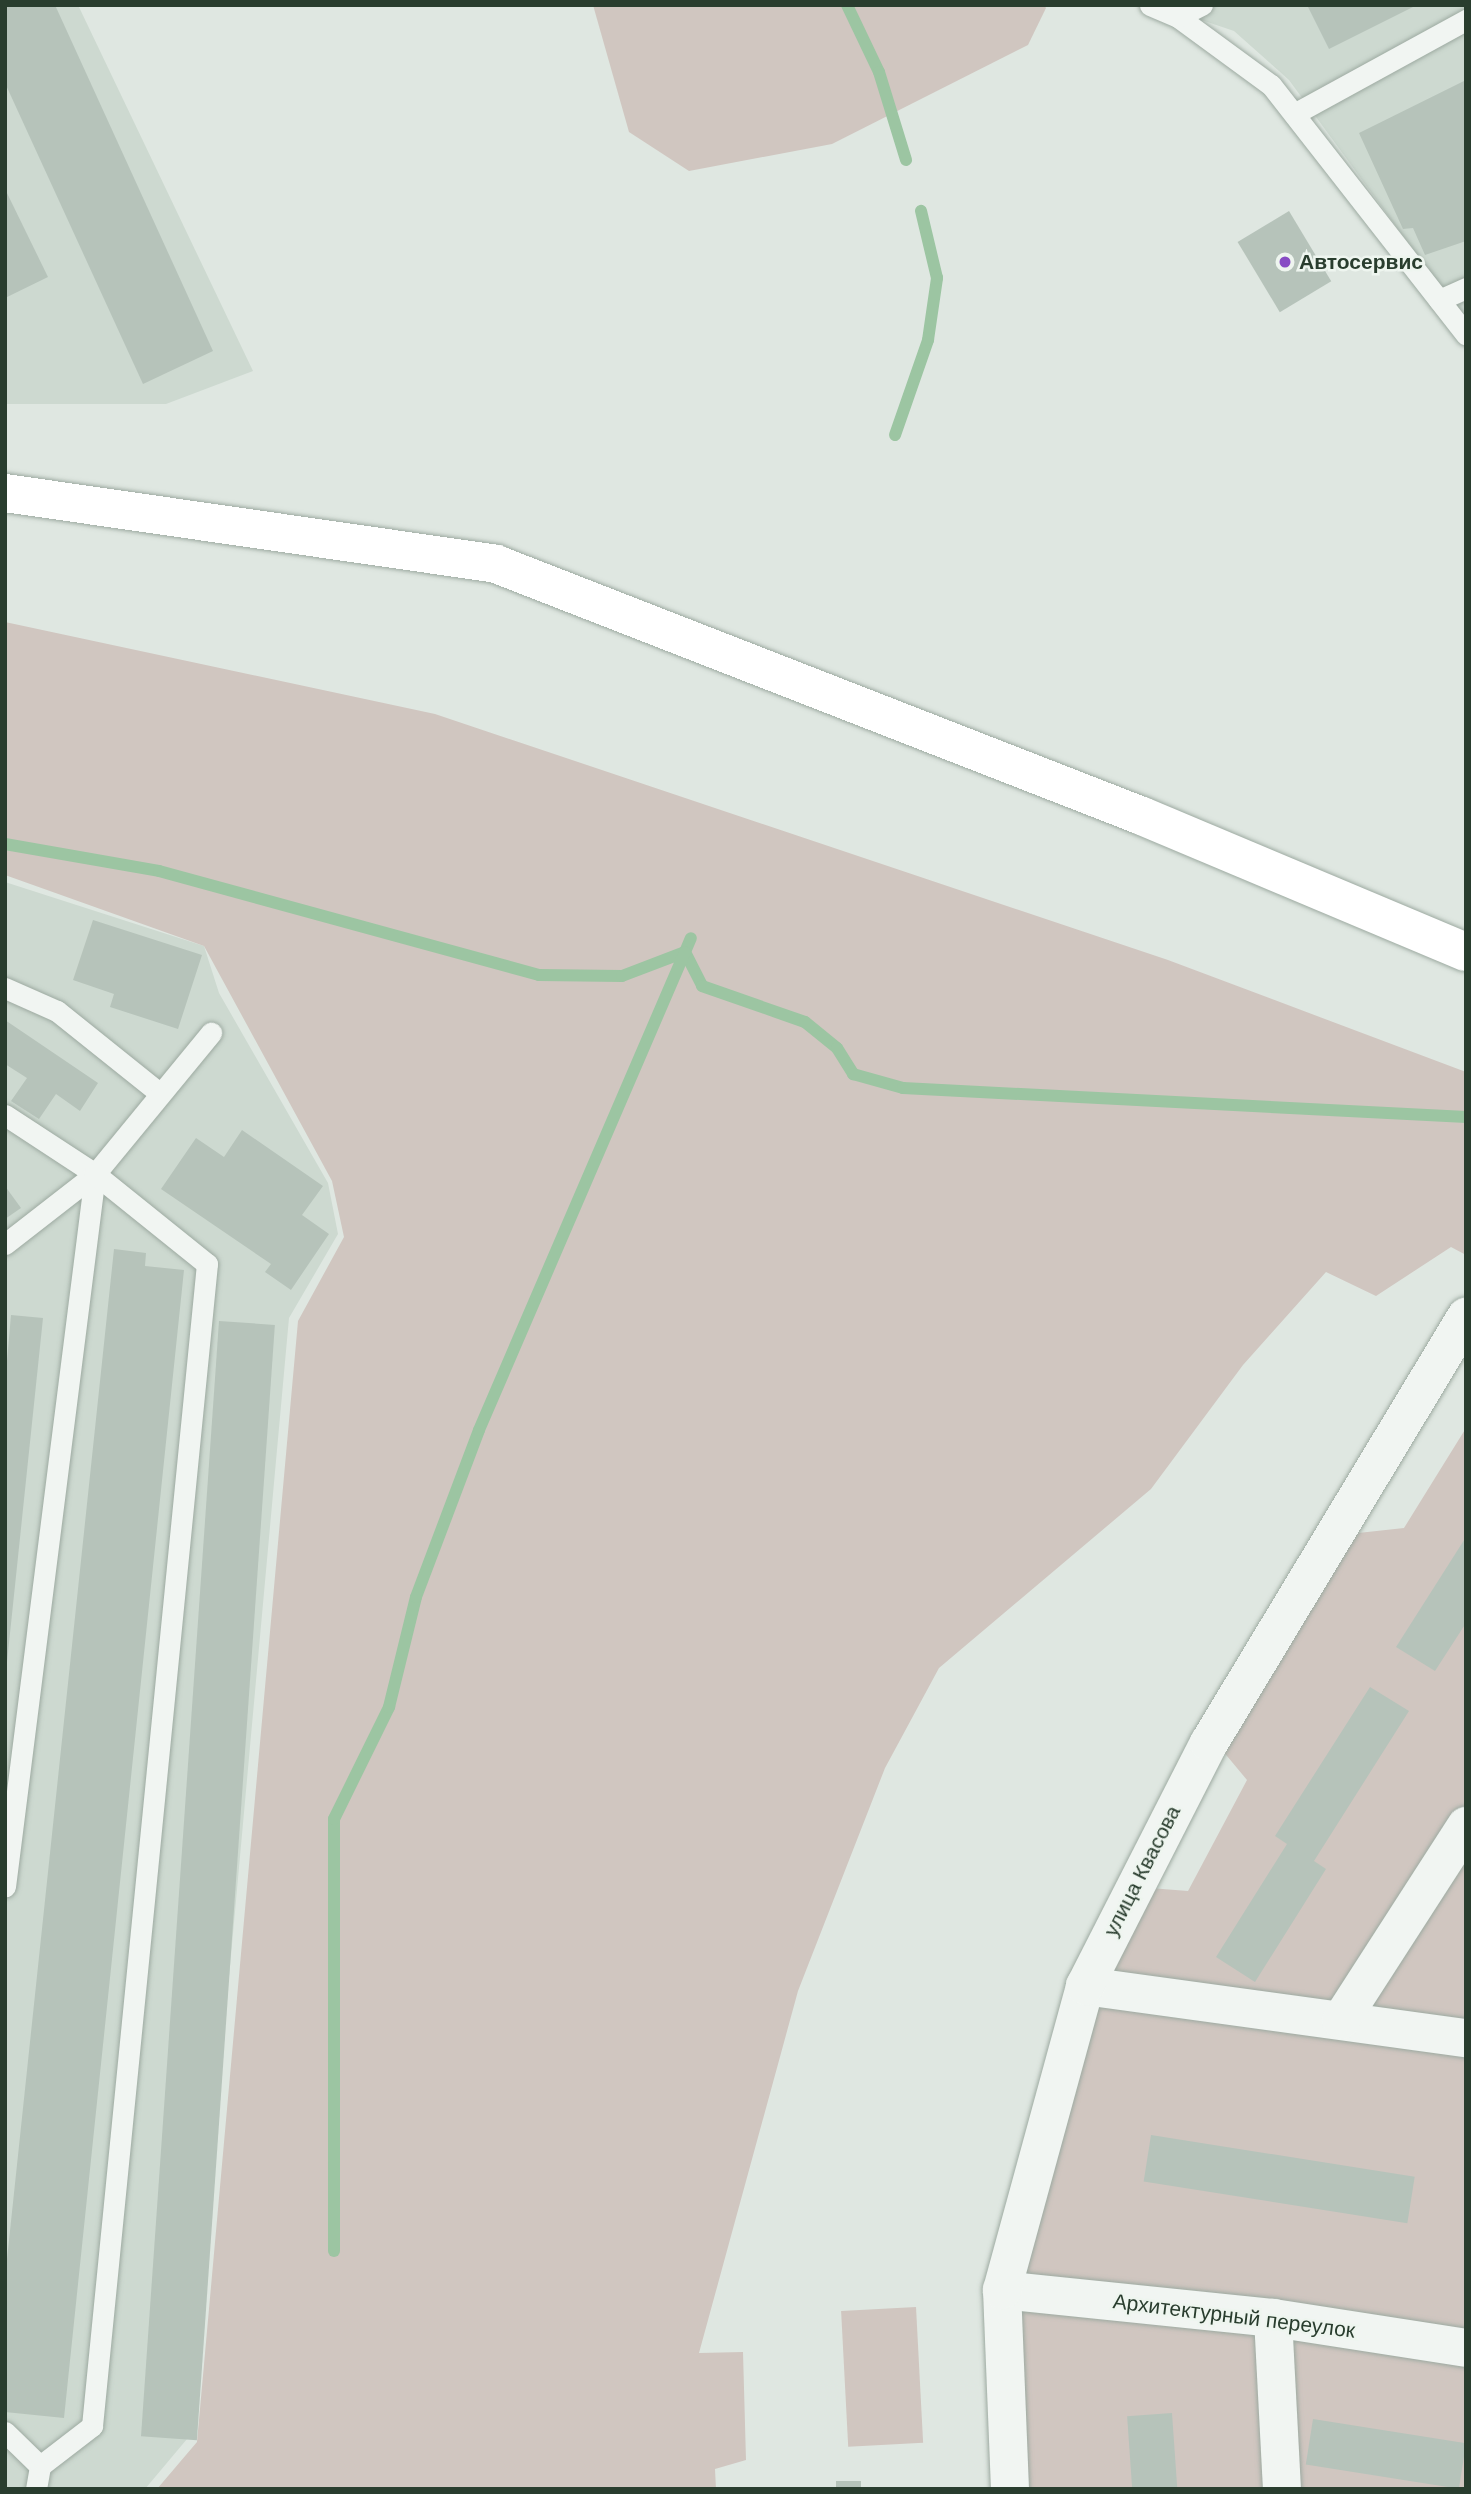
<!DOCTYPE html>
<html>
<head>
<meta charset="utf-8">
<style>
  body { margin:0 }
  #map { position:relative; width:1471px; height:2494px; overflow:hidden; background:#dfe7e1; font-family:Helvetica,sans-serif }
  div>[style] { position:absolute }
  .built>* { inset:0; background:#cdd9d0 }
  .green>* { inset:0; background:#d0c6c0; transform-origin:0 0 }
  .stream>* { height:12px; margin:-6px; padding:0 6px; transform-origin:6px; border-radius:6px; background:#9cc5a2 }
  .building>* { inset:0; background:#b6c3ba; transform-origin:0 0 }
  .roads { filter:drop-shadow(0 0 2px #9daaa1) drop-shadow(0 0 2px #9daaa1) }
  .lane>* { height:21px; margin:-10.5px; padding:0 10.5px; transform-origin:10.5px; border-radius:10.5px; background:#f1f5f2 }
  .street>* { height:38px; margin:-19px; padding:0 19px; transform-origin:19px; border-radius:19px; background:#f1f5f2 }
  .secondary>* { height:38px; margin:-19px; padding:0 19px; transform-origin:19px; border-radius:19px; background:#fff }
  .dots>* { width:19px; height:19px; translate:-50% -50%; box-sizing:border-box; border:4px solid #eef5ef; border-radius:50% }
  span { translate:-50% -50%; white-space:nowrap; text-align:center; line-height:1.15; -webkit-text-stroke:5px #eef5ef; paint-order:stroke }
  .poi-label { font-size:21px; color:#293d2e; font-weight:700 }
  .left { translate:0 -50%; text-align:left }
  .street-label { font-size:21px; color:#293d2e }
  .frame { position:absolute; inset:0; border:7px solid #293d2e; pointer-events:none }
</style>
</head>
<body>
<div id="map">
  <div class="built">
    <div style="clip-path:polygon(5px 5px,78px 5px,253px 371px,166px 404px,5px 404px)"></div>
    <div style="clip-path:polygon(1157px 5px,1466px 5px,1466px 322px,1289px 80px,1234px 31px)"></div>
    <div style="clip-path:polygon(5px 882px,204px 946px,219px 993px,328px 1183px,338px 1234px,289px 1318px,187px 2439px,145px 2489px,5px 2489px)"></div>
  </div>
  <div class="green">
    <div style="clip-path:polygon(593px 5px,1044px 5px,1046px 8px,1028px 45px,832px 144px,689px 171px,629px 132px)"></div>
    <div style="clip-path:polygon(5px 622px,435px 714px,1168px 960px,1466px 1072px,1466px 1255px,1451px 1247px,1376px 1296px,1326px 1272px,1243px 1365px,1151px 1489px,939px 1668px,885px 1768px,798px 1991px,699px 2353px,743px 2352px,746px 2460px,715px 2469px,716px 2489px,157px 2489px,197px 2442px,298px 1321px,344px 1237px,332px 1181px,204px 946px,5px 875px)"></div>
    <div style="clip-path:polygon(1466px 1428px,1466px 1818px,1338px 2014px,1095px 1981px,1137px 1887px,1188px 1891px,1247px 1780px,1217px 1744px,1340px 1535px,1404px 1528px)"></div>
    <div style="clip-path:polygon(1466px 1838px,1466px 2031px,1349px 2016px)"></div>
    <div style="clip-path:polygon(1095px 2000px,1466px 2050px,1466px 2341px,1018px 2279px)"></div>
    <div style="clip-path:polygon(1016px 2301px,1265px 2326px,1275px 2489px,1021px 2489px)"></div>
    <div style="left:916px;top:2307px;width:136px;height:75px;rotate:87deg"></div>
    <div style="clip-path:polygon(1279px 2326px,1466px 2355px,1466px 2489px,1289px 2489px)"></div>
  </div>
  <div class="stream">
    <div style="left:847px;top:5px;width:74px;rotate:64.5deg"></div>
    <div style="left:879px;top:72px;width:92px;rotate:72.9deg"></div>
    <div style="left:895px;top:435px;width:101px;rotate:-70.8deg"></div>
    <div style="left:928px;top:340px;width:63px;rotate:-81.7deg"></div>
    <div style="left:937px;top:278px;width:69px;rotate:-103.4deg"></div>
    <div style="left:5px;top:844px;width:156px;rotate:9.9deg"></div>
    <div style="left:159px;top:871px;width:394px;rotate:15.3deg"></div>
    <div style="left:539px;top:975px;width:83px;rotate:0.7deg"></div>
    <div style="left:622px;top:976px;width:67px;rotate:-20.9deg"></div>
    <div style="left:685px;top:952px;width:15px;rotate:-67deg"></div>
    <div style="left:685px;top:952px;width:38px;rotate:63deg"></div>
    <div style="left:702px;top:986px;width:109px;rotate:19.3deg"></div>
    <div style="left:805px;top:1022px;width:41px;rotate:39.1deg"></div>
    <div style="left:837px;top:1048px;width:31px;rotate:58deg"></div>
    <div style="left:853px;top:1074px;width:52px;rotate:15.6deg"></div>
    <div style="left:903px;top:1088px;width:564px;rotate:2.95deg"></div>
    <div style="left:334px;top:2251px;width:432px;rotate:-90deg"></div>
    <div style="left:334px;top:1819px;width:125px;rotate:-63.8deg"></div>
    <div style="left:389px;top:1707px;width:113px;rotate:-76.2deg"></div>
    <div style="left:416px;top:1597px;width:178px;rotate:-69.3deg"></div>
    <div style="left:479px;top:1430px;width:520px;rotate:-66.69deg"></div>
  </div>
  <div class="building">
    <div style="clip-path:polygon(5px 5px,55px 5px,213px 351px,143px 384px,5px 83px)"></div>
    <div style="clip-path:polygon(1307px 5px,1417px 5px,1329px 49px)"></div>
    <div style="clip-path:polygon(1466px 80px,1466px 241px,1425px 255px,1413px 228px,1403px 229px,1359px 133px)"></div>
    <div style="clip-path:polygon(5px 189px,48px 277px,5px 298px)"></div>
    <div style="left:1289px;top:211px;width:82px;height:60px;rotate:59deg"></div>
    <div style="clip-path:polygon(93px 920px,202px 955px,178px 1029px,110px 1007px,114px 994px,73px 980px)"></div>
    <div style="clip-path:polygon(5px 1020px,98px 1083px,80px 1111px,56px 1094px,39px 1119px,11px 1101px,27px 1078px,5px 1064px)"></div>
    <div style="clip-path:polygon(242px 1130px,323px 1186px,302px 1215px,329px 1234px,291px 1290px,265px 1272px,271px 1264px,161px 1189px,196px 1138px,224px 1157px)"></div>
    <div style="clip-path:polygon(5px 1186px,21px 1208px,5px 1219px)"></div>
    <div style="clip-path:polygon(114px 1249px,146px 1253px,145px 1266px,184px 1270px,64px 2418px,5px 2412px,5px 2278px)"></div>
    <div style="clip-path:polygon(11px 1315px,43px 1318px,7px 1662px,5px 1384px)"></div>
    <div style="left:219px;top:1321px;width:56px;height:1118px;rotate:4deg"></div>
    <div style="clip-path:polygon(1466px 1537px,1466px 1623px,1435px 1671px,1396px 1647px)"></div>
    <div style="clip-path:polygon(1370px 1687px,1409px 1711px,1314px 1861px,1326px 1869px,1255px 1982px,1216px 1957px,1287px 1844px,1275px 1836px)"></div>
    <div style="left:1151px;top:2135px;width:267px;height:47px;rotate:9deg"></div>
    <div style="left:1172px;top:2413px;width:76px;height:45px;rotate:86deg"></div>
    <div style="left:1313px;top:2419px;width:155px;height:46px;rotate:9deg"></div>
    <div style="left:836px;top:2481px;width:25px;height:8px"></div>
  </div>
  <div class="roads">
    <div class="lane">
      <div style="left:1150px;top:5px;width:30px;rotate:23deg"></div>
      <div style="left:1178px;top:17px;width:115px;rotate:36.2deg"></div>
      <div style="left:1271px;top:85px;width:317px;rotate:52deg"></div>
      <div style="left:1178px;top:17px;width:27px;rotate:-27deg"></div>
      <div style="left:1294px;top:114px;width:196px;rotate:-28.7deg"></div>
      <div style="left:1439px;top:300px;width:30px;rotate:-24deg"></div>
      <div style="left:5px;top:988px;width:57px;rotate:23.9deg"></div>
      <div style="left:57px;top:1011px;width:129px;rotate:38.7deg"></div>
      <div style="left:5px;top:1115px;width:108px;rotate:33.2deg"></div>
      <div style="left:95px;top:1174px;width:718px;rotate:97.2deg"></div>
      <div style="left:5px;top:1244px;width:114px;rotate:-37.9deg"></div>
      <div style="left:95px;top:1174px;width:183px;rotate:-50.6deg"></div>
      <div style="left:5px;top:2432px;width:49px;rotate:44.2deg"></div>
      <div style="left:36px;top:2489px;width:23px;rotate:-80deg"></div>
      <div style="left:40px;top:2466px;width:66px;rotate:-37.6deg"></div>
      <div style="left:92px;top:2426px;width:1168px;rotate:-84.35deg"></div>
      <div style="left:207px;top:1264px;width:144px;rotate:-141.2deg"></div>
    </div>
    <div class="street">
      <div style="left:1085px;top:1986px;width:385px;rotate:7.8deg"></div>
      <div style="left:1341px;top:2020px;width:231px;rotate:-57.2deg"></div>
      <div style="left:1002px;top:2290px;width:272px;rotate:5.9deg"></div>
      <div style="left:1273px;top:2318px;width:195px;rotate:8.8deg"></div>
      <div style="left:1273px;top:2318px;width:171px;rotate:87deg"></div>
      <div style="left:1010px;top:2489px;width:199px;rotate:-92.3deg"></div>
      <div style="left:1002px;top:2290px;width:315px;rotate:-74.7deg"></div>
      <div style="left:1085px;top:1986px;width:273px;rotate:-63deg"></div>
      <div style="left:1209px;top:1743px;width:498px;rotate:-58.9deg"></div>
    </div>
    <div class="secondary">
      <div style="left:5px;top:493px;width:496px;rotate:8.2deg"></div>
      <div style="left:496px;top:564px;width:693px;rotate:21.31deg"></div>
      <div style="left:1142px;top:816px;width:351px;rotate:22.8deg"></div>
    </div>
  </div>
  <div class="dots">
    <div style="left:1285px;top:262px;background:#874cc4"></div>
  </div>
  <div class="poi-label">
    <span class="left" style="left:1299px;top:262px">Автосервис</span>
  </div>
  <div class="street-label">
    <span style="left:1142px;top:1871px;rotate:-63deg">улица Квасова</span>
    <span style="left:1234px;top:2316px;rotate:7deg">Архитектурный переулок</span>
  </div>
  <div class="frame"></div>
</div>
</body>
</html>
